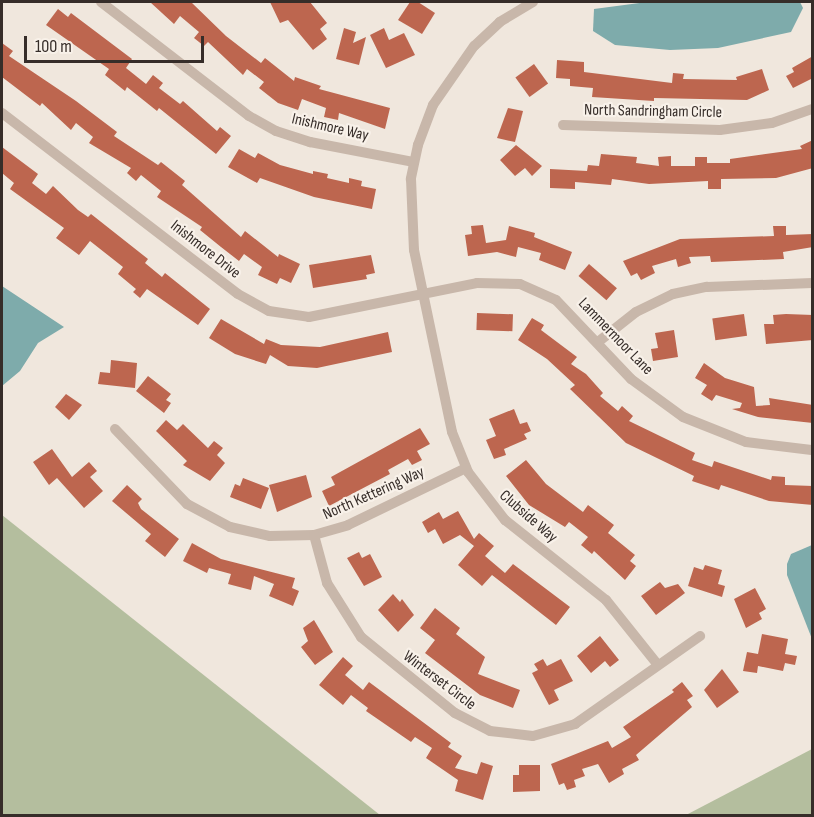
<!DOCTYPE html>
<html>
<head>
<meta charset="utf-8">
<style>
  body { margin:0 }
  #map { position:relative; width:814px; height:817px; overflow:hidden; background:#f0e7dd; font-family:"Sofia Sans Condensed",sans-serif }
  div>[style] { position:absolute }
  .green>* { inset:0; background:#b4be9e }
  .water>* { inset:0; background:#7eabab }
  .building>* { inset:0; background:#bd664f; transform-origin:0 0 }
  .street>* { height:10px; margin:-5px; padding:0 5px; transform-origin:5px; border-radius:5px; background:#c8b7aa }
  span { translate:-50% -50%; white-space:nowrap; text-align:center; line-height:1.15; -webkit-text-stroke:4.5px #f8f1e9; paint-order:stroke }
  .street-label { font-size:16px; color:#362d29 }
  .frame { position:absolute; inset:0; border:3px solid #362d29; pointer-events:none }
  .scale { position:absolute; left:24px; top:36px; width:180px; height:27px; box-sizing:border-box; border:3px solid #362d29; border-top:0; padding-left:8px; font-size:18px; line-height:21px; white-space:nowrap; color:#362d29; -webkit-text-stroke:4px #f8f1e9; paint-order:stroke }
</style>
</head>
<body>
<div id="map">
  <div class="green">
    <div style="clip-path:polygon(2px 515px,380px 815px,2px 815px)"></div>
    <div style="clip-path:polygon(812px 749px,812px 815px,686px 815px)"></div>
  </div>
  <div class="water">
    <div style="clip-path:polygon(647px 2px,800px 2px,803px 8px,791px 32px,718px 48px,670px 50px,615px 45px,593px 31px,594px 9px)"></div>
    <div style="clip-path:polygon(2px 286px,64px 327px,38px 343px,20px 371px,2px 386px)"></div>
    <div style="clip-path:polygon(812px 545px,812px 639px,787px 575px,787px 564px,791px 554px)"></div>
  </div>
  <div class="building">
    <div style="clip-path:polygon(150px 2px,191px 2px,226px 36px,261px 63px,265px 58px,294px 81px,295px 77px,321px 86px,319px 89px,390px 108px,385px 129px,339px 113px,338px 120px,324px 117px,326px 108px,302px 99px,298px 110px,278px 103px,259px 88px,264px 82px,247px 69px,243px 75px,208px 42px,204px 46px,194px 38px,199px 32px,180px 16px,174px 24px)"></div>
    <div style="clip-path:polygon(270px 2px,310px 2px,327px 23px,320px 29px,327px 39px,313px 50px,288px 20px,280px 23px)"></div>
    <div style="clip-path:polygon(410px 2px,418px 2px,435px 13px,422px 34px,398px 20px)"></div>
    <div style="clip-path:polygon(58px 9px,68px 17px,71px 13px,132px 59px,126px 68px,146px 84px,153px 75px,163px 83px,159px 88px,180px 104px,183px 101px,217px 131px,220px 127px,231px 136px,216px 154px,159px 108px,157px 111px,127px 87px,125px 91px,105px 75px,109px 69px,46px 25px)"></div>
    <div style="clip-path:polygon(344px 28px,356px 32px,353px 43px,366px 37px,359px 65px,336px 59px)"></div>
    <div style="clip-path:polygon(384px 28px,389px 40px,404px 33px,415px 55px,386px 68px,370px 35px)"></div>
    <div style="clip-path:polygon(2px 43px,13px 51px,9px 56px,76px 101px,117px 132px,114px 136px,158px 165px,161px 162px,185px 181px,182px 185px,241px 237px,245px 231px,278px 257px,279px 254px,300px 264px,291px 283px,280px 278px,277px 284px,258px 275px,262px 267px,244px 254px,239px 261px,221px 247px,200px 230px,202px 227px,157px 197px,161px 191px,141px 175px,136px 181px,127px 173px,131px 168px,89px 143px,93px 137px,76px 123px,71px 130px,42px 103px,40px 106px,2px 77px)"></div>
    <div style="clip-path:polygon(813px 56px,813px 78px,793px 88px,786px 76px,794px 72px,792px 68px)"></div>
    <div style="clip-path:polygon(557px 60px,584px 62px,584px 72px,672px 83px,673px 73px,684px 74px,683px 79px,737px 80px,736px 77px,762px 69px,769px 90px,747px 100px,654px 98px,654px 101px,592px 97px,593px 88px,570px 86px,570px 79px,556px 78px)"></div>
    <div style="left:534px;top:64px;width:24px;height:23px;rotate:54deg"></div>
    <div style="clip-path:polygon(508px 108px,523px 111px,515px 142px,497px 138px)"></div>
    <div style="clip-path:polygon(813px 140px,813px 168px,776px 178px,721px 179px,721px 189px,708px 189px,708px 181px,649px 184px,612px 179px,611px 185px,575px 182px,575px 189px,550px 188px,550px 169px,587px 171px,588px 165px,599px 166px,601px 154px,637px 157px,636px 163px,659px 166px,658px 157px,671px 156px,671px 166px,695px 166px,695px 157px,707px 157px,707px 163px,730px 163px,730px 159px,802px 149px,800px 146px)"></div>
    <div style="clip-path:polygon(516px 145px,542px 166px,532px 176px,525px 168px,515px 176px,500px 160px)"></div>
    <div style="clip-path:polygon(2px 147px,38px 174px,32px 183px,46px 194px,53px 186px,78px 210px,88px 217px,91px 214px,148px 259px,145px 263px,162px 277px,165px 273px,210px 309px,198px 325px,147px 289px,140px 298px,133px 292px,136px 289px,118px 274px,123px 267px,90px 241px,79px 255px,56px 238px,64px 228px,10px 189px,14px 183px,2px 173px)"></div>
    <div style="clip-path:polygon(239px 149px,255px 158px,258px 153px,280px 165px,313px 174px,313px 171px,328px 174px,327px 178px,349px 183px,349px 178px,362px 181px,361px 186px,376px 189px,372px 209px,314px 197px,260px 178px,257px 183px,228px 167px)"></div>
    <div style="clip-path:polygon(483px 225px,486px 243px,506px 240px,509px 226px,535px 233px,534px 237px,572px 252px,565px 270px,539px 260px,541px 253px,518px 247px,516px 257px,497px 252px,468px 256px,465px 235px,472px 234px,471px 226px)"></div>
    <div style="clip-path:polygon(773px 226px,786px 226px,786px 235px,813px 234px,813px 247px,783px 252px,784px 259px,711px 262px,710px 256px,689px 257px,691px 263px,678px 267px,676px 259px,652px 266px,655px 273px,641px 280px,637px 273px,631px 276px,623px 261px,680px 239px,774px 236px)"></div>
    <div style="clip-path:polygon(371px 255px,375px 273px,366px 275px,367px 279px,313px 288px,309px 265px)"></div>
    <div style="left:589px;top:264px;width:37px;height:16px;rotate:41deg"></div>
    <div style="left:477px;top:313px;width:36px;height:17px;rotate:2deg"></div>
    <div style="left:744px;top:314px;width:22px;height:32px;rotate:82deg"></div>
    <div style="clip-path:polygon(786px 314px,813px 315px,813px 340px,766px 344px,764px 324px,774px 324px,773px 315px)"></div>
    <div style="clip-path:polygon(532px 318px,544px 325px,541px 330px,577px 357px,571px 364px,586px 374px,603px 393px,600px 396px,618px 411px,622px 406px,633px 416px,629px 421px,695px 453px,692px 460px,712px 467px,714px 461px,771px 480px,772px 476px,785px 477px,785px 485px,813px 486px,813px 505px,769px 501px,721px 485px,719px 490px,692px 481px,694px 476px,626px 443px,570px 389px,575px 385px,547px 359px,518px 340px)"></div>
    <div style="clip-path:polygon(221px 319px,264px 344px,266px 339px,281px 345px,320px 347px,388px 332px,392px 352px,317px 368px,288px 366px,270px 355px,266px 364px,235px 354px,209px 338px)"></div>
    <div style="clip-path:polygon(674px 330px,678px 357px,653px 361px,651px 349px,658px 348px,655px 333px)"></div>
    <div style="clip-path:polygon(111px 360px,137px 363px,135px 388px,98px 384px,100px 372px,110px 373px)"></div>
    <div style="clip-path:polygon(704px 363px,725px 378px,754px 387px,756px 406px,770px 405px,769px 398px,813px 405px,813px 423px,758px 417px,732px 409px,740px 408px,742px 403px,716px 395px,712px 401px,701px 394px,707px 385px,695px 378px)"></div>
    <div style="clip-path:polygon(148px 376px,171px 394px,166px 400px,171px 403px,164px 413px,136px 391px)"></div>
    <div style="clip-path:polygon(66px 394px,82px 405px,69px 420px,55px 407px)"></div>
    <div style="clip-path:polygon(514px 409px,520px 424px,527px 422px,531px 431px,524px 434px,527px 439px,504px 449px,506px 455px,494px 459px,486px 440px,496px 436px,489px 419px)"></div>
    <div style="clip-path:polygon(166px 420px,177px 430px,183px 424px,208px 448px,214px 441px,223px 448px,217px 455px,225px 463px,210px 481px,183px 465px,187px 461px,156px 431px)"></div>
    <div style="clip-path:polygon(420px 428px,430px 444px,417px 451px,422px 460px,412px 465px,408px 459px,388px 470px,390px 474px,329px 506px,322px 491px,335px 485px,331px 477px)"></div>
    <div style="clip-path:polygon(52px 449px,72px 477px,89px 462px,97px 471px,90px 477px,103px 491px,84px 508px,57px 478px,49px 485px,33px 462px)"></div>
    <div style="clip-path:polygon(526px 460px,546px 484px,583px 512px,588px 505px,614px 525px,608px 533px,635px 555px,630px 561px,636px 566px,625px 580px,594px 551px,592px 554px,581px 545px,588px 537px,569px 522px,565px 527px,529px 505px,506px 476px)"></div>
    <div style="clip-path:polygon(306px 475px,312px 497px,277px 512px,269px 485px)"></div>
    <div style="clip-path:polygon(243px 478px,269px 488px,261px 509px,230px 497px,235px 484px,240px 486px)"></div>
    <div style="clip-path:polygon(127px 485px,142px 499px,138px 503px,141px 509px,179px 539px,165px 557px,145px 541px,151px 534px,112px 501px)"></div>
    <div style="clip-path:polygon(458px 511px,474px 539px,479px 533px,494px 546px,485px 556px,505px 573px,513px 564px,570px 607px,556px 625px,492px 575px,482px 586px,458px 565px,474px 546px,460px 535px,443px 544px,435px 529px,428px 533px,422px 522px,439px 512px,443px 519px)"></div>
    <div style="clip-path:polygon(192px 543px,221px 559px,295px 578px,292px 588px,299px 591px,293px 606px,269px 596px,274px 584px,254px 576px,251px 590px,228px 584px,231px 574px,209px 568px,207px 573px,183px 561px)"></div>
    <div style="clip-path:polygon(359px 552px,362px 558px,370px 554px,382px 577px,364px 586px,347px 558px)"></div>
    <div style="clip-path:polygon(705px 565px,722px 570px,718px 584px,725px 586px,722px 597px,688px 586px,694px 567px,703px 570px)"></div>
    <div style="clip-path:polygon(660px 582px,665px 588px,678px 584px,685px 593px,656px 615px,641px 596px)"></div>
    <div style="clip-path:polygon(755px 588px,766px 609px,759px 613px,762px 619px,746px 628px,734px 599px)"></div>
    <div style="clip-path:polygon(393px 594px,400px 602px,402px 599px,414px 615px,398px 632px,378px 610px)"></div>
    <div style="clip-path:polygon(435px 608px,460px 628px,456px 634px,485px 657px,478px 674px,520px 690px,513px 708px,480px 695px,425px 653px,435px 640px,420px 628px)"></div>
    <div style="clip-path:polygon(314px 620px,333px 652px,315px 665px,301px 647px,308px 641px,303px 628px)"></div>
    <div style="clip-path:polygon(762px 634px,788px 639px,785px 654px,797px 656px,795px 665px,785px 663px,783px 671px,758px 666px,757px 673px,743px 671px,747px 652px,758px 654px)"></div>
    <div style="clip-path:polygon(600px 636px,619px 660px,610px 667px,605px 661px,591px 673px,577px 656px)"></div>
    <div style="clip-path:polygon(343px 657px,353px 666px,345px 675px,363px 690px,369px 682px,451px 743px,448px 747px,462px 756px,455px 768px,477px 774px,481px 762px,493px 766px,483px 800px,455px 791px,458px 780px,426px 758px,432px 748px,415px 737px,411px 742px,366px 711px,368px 708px,351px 695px,343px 705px,319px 685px)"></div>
    <div style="clip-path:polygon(543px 659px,547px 666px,561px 659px,573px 681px,554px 690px,559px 700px,549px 705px,532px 673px,538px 670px,534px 664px)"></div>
    <div style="clip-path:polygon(722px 669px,739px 692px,717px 708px,704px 690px)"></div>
    <div style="clip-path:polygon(682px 682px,693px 696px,687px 700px,692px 707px,636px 755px,639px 760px,622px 769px,624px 774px,609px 783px,598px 764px,582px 769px,585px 776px,574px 780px,576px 787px,567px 790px,564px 783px,559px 785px,551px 764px,608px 741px,612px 748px,631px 737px,623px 727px,674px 692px,672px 690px)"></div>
    <div style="clip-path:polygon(519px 765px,540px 765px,540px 791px,513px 792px,513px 775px,519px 775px)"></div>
  </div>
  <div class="street">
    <div style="left:101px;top:2px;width:187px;rotate:37.6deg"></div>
    <div style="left:249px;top:116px;width:31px;rotate:29deg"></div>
    <div style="left:276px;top:131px;width:36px;rotate:18deg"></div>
    <div style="left:310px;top:142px;width:106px;rotate:10.9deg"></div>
    <div style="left:533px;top:2px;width:39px;rotate:149deg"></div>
    <div style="left:500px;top:22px;width:35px;rotate:137deg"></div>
    <div style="left:474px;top:46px;width:72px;rotate:124.8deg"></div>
    <div style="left:433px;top:105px;width:43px;rotate:110.6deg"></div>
    <div style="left:418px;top:145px;width:35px;rotate:102deg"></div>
    <div style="left:411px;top:179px;width:71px;rotate:87.6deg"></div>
    <div style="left:414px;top:250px;width:186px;rotate:78.2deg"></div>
    <div style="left:452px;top:432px;width:43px;rotate:68.2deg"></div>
    <div style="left:468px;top:472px;width:61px;rotate:52.4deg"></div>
    <div style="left:505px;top:520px;width:129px;rotate:38.4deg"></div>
    <div style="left:606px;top:600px;width:83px;rotate:51.3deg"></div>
    <div style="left:2px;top:113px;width:297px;rotate:37.5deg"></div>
    <div style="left:238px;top:294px;width:35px;rotate:29deg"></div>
    <div style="left:269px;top:311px;width:40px;rotate:8.5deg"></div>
    <div style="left:309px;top:317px;width:171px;rotate:-11.4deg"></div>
    <div style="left:477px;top:283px;width:43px;rotate:1.3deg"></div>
    <div style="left:520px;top:284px;width:39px;rotate:24deg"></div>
    <div style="left:556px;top:300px;width:109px;rotate:46.5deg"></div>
    <div style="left:631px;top:379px;width:64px;rotate:36.2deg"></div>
    <div style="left:683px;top:417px;width:68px;rotate:21.6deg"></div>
    <div style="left:746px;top:442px;width:66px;rotate:6.9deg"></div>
    <div style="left:563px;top:125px;width:157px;rotate:1.8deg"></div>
    <div style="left:720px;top:130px;width:52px;rotate:-7.7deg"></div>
    <div style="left:772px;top:123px;width:42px;rotate:-19.3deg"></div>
    <div style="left:598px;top:342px;width:48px;rotate:-38.3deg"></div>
    <div style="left:636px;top:312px;width:41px;rotate:-25.9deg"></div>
    <div style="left:673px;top:294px;width:35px;rotate:-12deg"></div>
    <div style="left:707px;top:287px;width:105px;rotate:-2.2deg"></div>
    <div style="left:115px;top:429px;width:104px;rotate:46.2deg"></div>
    <div style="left:187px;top:504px;width:49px;rotate:28.1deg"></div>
    <div style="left:230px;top:527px;width:41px;rotate:12.7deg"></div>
    <div style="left:270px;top:536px;width:44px;rotate:-1.3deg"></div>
    <div style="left:314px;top:535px;width:35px;rotate:-16deg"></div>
    <div style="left:348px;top:525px;width:131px;rotate:-25.8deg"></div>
    <div style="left:314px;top:535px;width:50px;rotate:74.8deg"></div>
    <div style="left:327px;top:583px;width:64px;rotate:57.8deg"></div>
    <div style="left:361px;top:637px;width:121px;rotate:39deg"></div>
    <div style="left:455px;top:713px;width:39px;rotate:27deg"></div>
    <div style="left:490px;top:731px;width:43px;rotate:6.6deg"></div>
    <div style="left:533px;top:736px;width:44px;rotate:-15.9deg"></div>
    <div style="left:575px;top:724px;width:153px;rotate:-35.1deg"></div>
  </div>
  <div class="street-label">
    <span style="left:653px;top:112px;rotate:1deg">North Sandringham Circle</span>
    <span style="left:330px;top:128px;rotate:13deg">Inishmore Way</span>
    <span style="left:205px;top:250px;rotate:38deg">Inishmore Drive</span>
    <span style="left:615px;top:337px;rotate:46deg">Lammermoor Lane</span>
    <span style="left:374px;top:494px;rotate:-24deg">North Kettering Way</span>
    <span style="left:528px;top:517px;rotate:41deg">Clubside Way</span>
    <span style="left:439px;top:681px;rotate:37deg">Winterset Circle</span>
  </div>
  <div class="frame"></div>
  <div class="scale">100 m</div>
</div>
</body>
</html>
